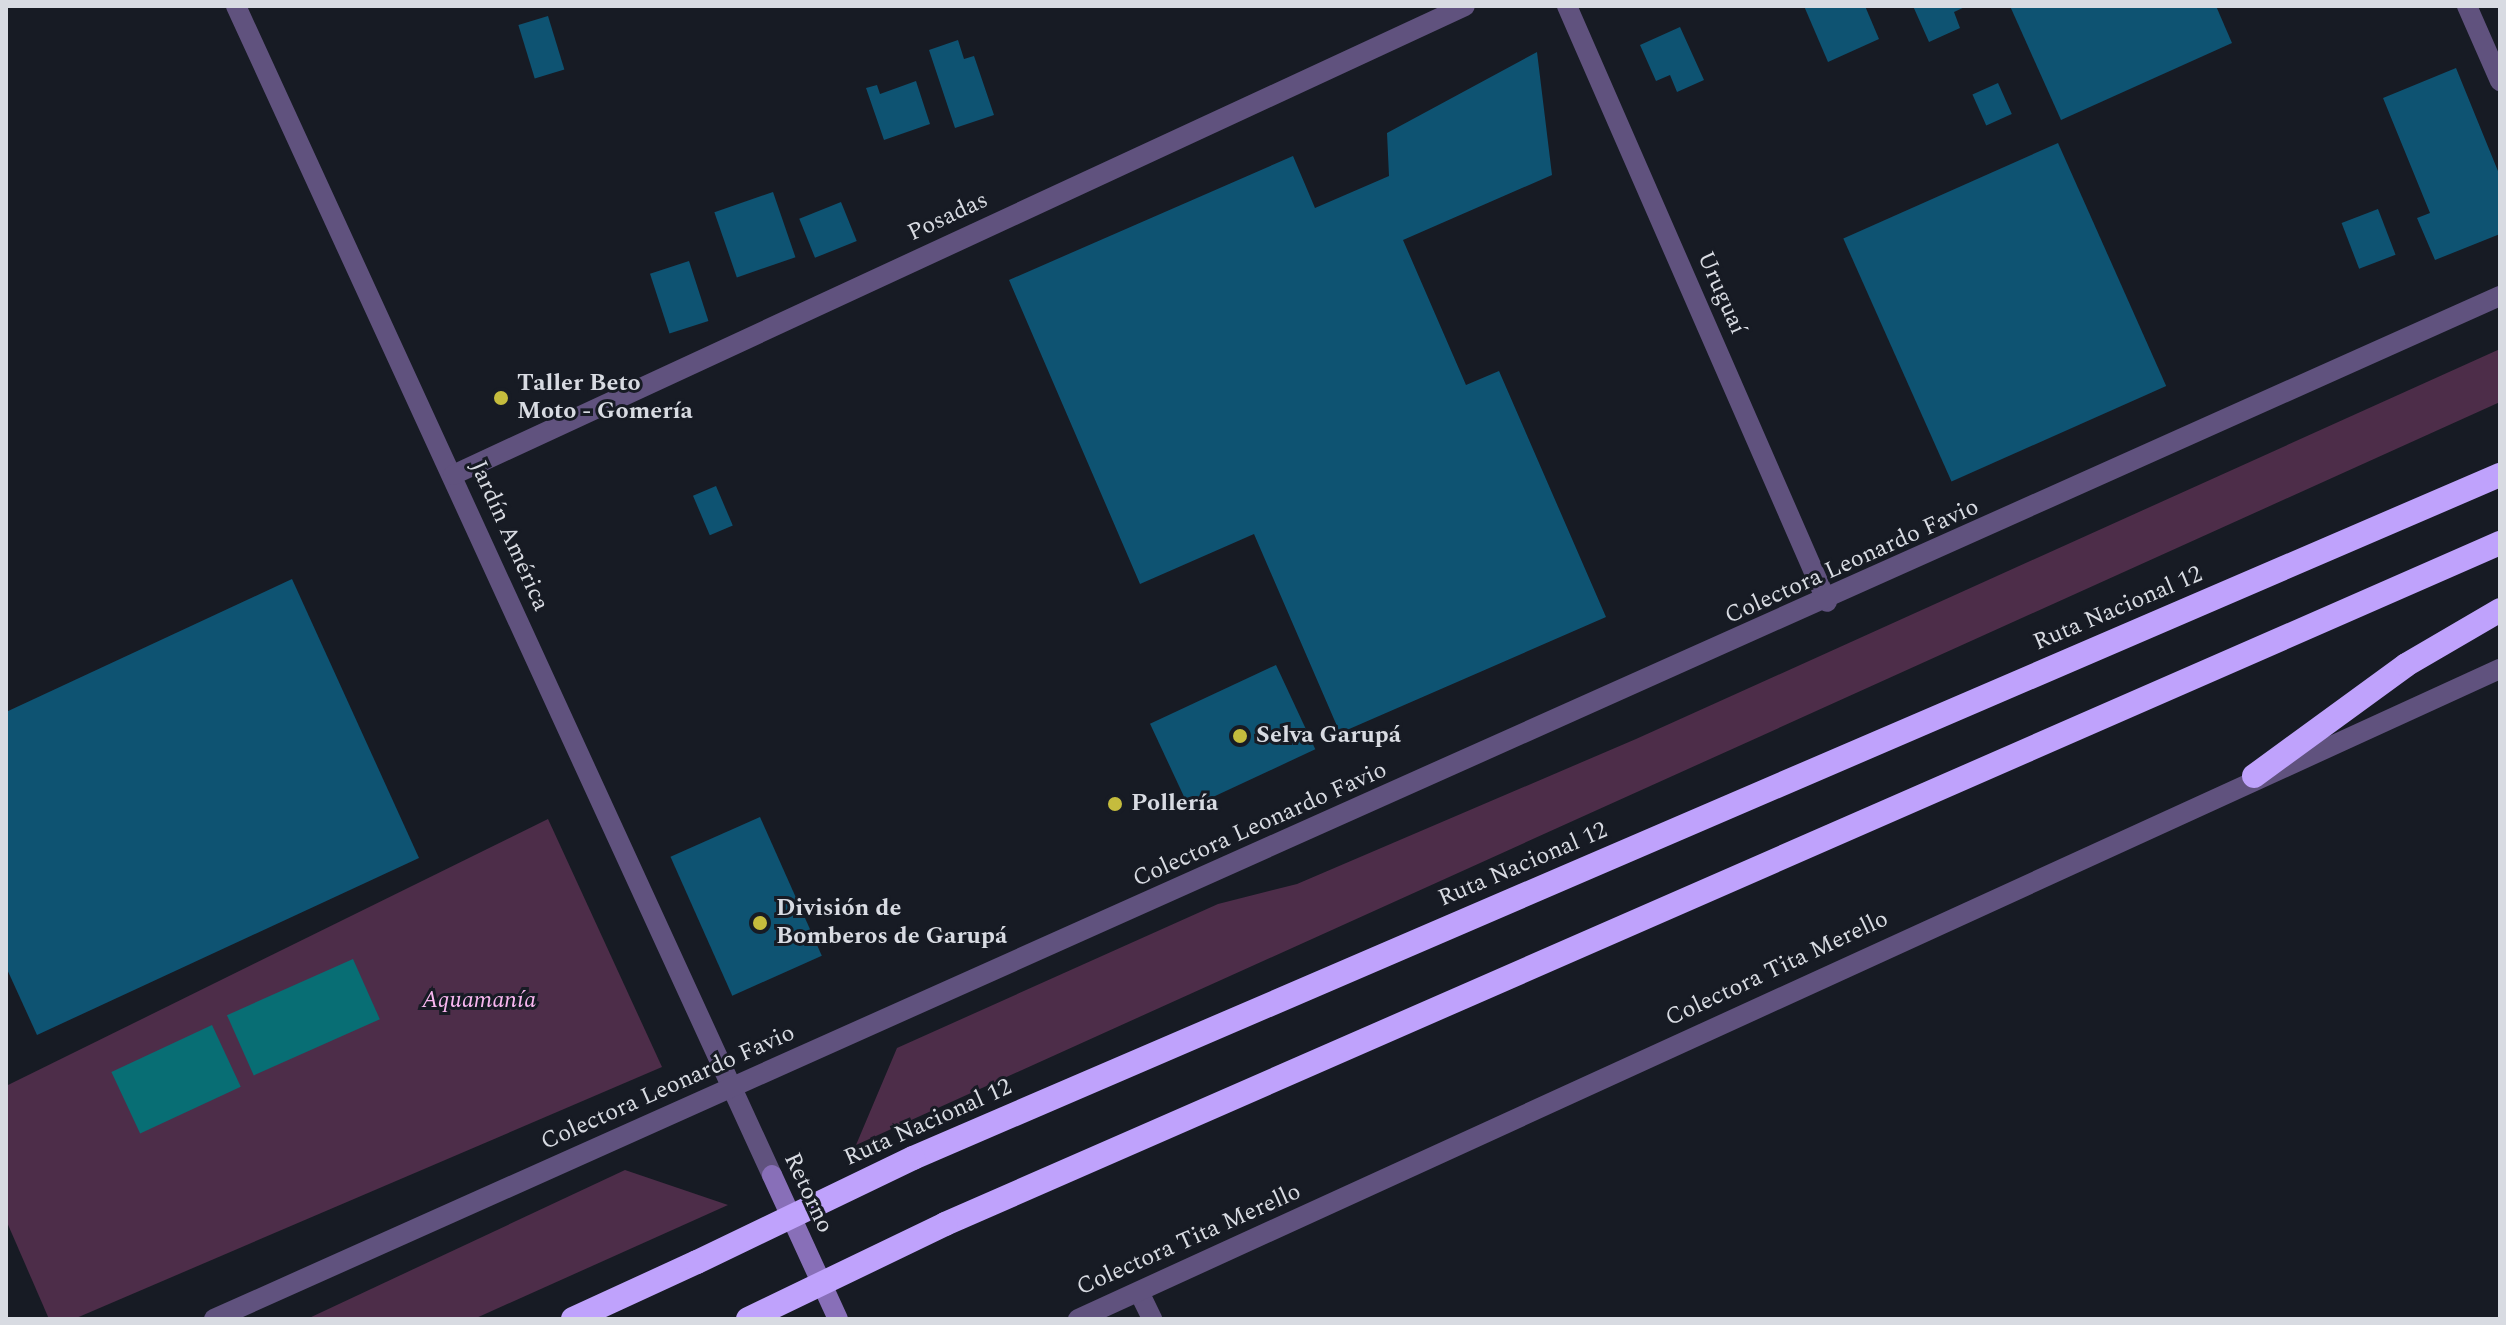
<!DOCTYPE html>
<html>
<head>
<meta charset="utf-8">
<style>
  body { margin:0 }
  #map { position:relative; width:2506px; height:1325px; overflow:hidden; background:#171b24; font-family:Spectral,serif }
  div>[style] { position:absolute }
  .green>* { inset:0; background:#4d2d49 }
  .water>* { inset:0; background:#086e74; transform-origin:0 0 }
  .building>* { inset:0; background:#0e5372; transform-origin:0 0 }
  .street>* { height:20px; margin:-10px; padding:0 10px; transform-origin:10px; border-radius:10px; background:#60527e }
  .secondary>* { height:20px; margin:-10px; padding:0 10px; transform-origin:10px; border-radius:10px; background:#886fb8 }
  .highway>* { height:24px; margin:-12px; padding:0 12px; transform-origin:12px; border-radius:12px; background:#bfa2fc }
  .highway-bridge>* { height:24px; margin:-12px; padding:0 12px; transform-origin:12px; border-radius:12px; background:#bfa2fc }
  .dots>* { width:22px; height:22px; translate:-50% -50%; box-sizing:border-box; border:4px solid #171b24; border-radius:50% }
  span { translate:-50% -50%; white-space:nowrap; text-align:center; line-height:1.15; -webkit-text-stroke:6px #171b24; paint-order:stroke }
  .street-label { font-size:24px; color:#d8dbe2 }
  .poi-label { font-size:24px; color:#d8dbe2; font-weight:700 }
  .left { translate:0 -50%; text-align:left }
  .park-label { font-size:24px; color:#f9b7f0; font-style:italic }
  .frame { position:absolute; inset:0; border:8px solid #d8dbe2; pointer-events:none }
</style>
</head>
<body>
<div id="map">
  <div class="green">
    <div style="clip-path:polygon(2500px 349px,2500px 402px,856px 1145px,897px 1048px,1218px 904px,1297px 884px,1636px 739px)"></div>
    <div style="clip-path:polygon(548px 819px,662px 1067px,74px 1319px,49px 1319px,6px 1220px,6px 1086px)"></div>
    <div style="clip-path:polygon(625px 1170px,728px 1205px,474px 1319px,307px 1319px)"></div>
  </div>
  <div class="water">
    <div style="left:353px;top:959px;width:66px;height:138px;rotate:66deg"></div>
    <div style="left:212px;top:1025px;width:68px;height:111px;rotate:65deg"></div>
  </div>
  <div class="building">
    <div style="clip-path:polygon(1804px 6px,1865px 6px,1879px 39px,1828px 62px)"></div>
    <div style="clip-path:polygon(1913px 6px,1967px 6px,1954px 12px,1960px 28px,1929px 42px)"></div>
    <div style="clip-path:polygon(2010px 6px,2216px 6px,2232px 43px,2061px 120px)"></div>
    <div style="left:548px;top:16px;width:56px;height:31px;rotate:73deg"></div>
    <div style="clip-path:polygon(1680px 27px,1704px 80px,1677px 92px,1670px 75px,1656px 81px,1640px 45px)"></div>
    <div style="clip-path:polygon(958px 40px,964px 59px,974px 56px,994px 115px,955px 128px,929px 50px)"></div>
    <div style="clip-path:polygon(1537px 52px,1552px 175px,1403px 240px,1466px 385px,1499px 371px,1606px 617px,1340px 733px,1254px 534px,1140px 584px,1009px 280px,1293px 156px,1315px 208px,1389px 176px,1387px 133px)"></div>
    <div style="clip-path:polygon(2456px 68px,2500px 176px,2500px 234px,2435px 260px,2417px 218px,2430px 213px,2383px 98px)"></div>
    <div style="clip-path:polygon(916px 81px,930px 124px,884px 140px,866px 88px,877px 85px,880px 94px)"></div>
    <div style="left:1998px;top:83px;width:34px;height:28px;rotate:66deg"></div>
    <div style="left:2058px;top:143px;width:266px;height:235px;rotate:66deg"></div>
    <div style="left:773px;top:192px;width:69px;height:62px;rotate:71deg"></div>
    <div style="left:841px;top:202px;width:42px;height:45px;rotate:68deg"></div>
    <div style="left:2378px;top:209px;width:49px;height:39px;rotate:69deg"></div>
    <div style="left:689px;top:261px;width:63px;height:41px;rotate:72deg"></div>
    <div style="left:716px;top:486px;width:43px;height:25px;rotate:67deg"></div>
    <div style="clip-path:polygon(292px 579px,419px 858px,37px 1035px,6px 967px,6px 712px)"></div>
    <div style="left:1276px;top:665px;width:93px;height:139px;rotate:65deg"></div>
    <div style="left:760px;top:817px;width:152px;height:98px;rotate:66deg"></div>
  </div>
  <div class="street">
    <div style="left:236px;top:6px;width:1286px;rotate:65.37deg"></div>
    <div style="left:1567px;top:6px;width:650px;rotate:66.43deg"></div>
    <div style="left:2467px;top:6px;width:82px;rotate:66.3deg"></div>
    <div style="left:453px;top:475px;width:1115px;rotate:-24.86deg"></div>
    <div style="left:1140px;top:1294px;width:28px;rotate:64deg"></div>
    <div style="left:214px;top:1319px;width:2504px;rotate:-24.11deg"></div>
    <div style="left:1078px;top:1319px;width:1564px;rotate:-24.57deg"></div>
  </div>
  <div class="secondary">
    <div style="left:772px;top:1175px;width:158px;rotate:65.4deg"></div>
  </div>
  <div class="highway">
    <div style="left:2254px;top:776px;width:188px;rotate:-36.1deg"></div>
    <div style="left:2406px;top:665px;width:109px;rotate:-30.3deg"></div>
    <div style="left:913px;top:1158px;width:1728px;rotate:-23.29deg"></div>
    <div style="left:945px;top:1224px;width:1698px;rotate:-23.65deg"></div>
    <div style="left:573px;top:1319px;width:136px;rotate:-24.7deg"></div>
  </div>
  <div class="highway-bridge">
    <div style="left:697px;top:1262px;width:240px;rotate:-25.7deg"></div>
    <div style="left:748px;top:1319px;width:219px;rotate:-25.7deg"></div>
  </div>
  <div class="dots">
    <div style="left:501px;top:398px;background:#c5bc3d"></div>
    <div style="left:1240px;top:736px;background:#c5bc3d"></div>
    <div style="left:1115px;top:804px;background:#c5bc3d"></div>
    <div style="left:760px;top:923px;background:#c5bc3d"></div>
  </div>
  <div class="street-label">
    <span style="left:948px;top:217px;rotate:-25deg">Posadas</span>
    <span style="left:1721px;top:293px;rotate:66deg">Uruguaí</span>
    <span style="left:509px;top:536px;rotate:66deg">Jardín América</span>
    <span style="left:1852px;top:562px;rotate:-24deg">Colectora Leonardo Favio</span>
    <span style="left:2118px;top:609px;rotate:-23deg">Ruta Nacional 12</span>
    <span style="left:1260px;top:825px;rotate:-24deg">Colectora Leonardo Favio</span>
    <span style="left:1523px;top:865px;rotate:-23deg">Ruta Nacional 12</span>
    <span style="left:1777px;top:969px;rotate:-25deg">Colectora Tita Merello</span>
    <span style="left:668px;top:1088px;rotate:-24deg">Colectora Leonardo Favio</span>
    <span style="left:928px;top:1123px;rotate:-24deg">Ruta Nacional 12</span>
    <span style="left:808px;top:1193px;rotate:65deg">Retorno</span>
    <span style="left:1189px;top:1240px;rotate:-24deg">Colectora Tita Merello</span>
  </div>
  <div class="poi-label">
    <span class="left" style="left:517px;top:398px">Taller Beto<br>Moto - Gomería</span>
    <span class="left" style="left:1256px;top:736px">Selva Garupá</span>
    <span class="left" style="left:1131px;top:804px">Pollería</span>
    <span class="left" style="left:776px;top:923px">División de<br>Bomberos de Garupá</span>
  </div>
  <div class="park-label">
    <span style="left:479px;top:1001px">Aquamanía</span>
  </div>
  <div class="frame"></div>
</div>
</body>
</html>
